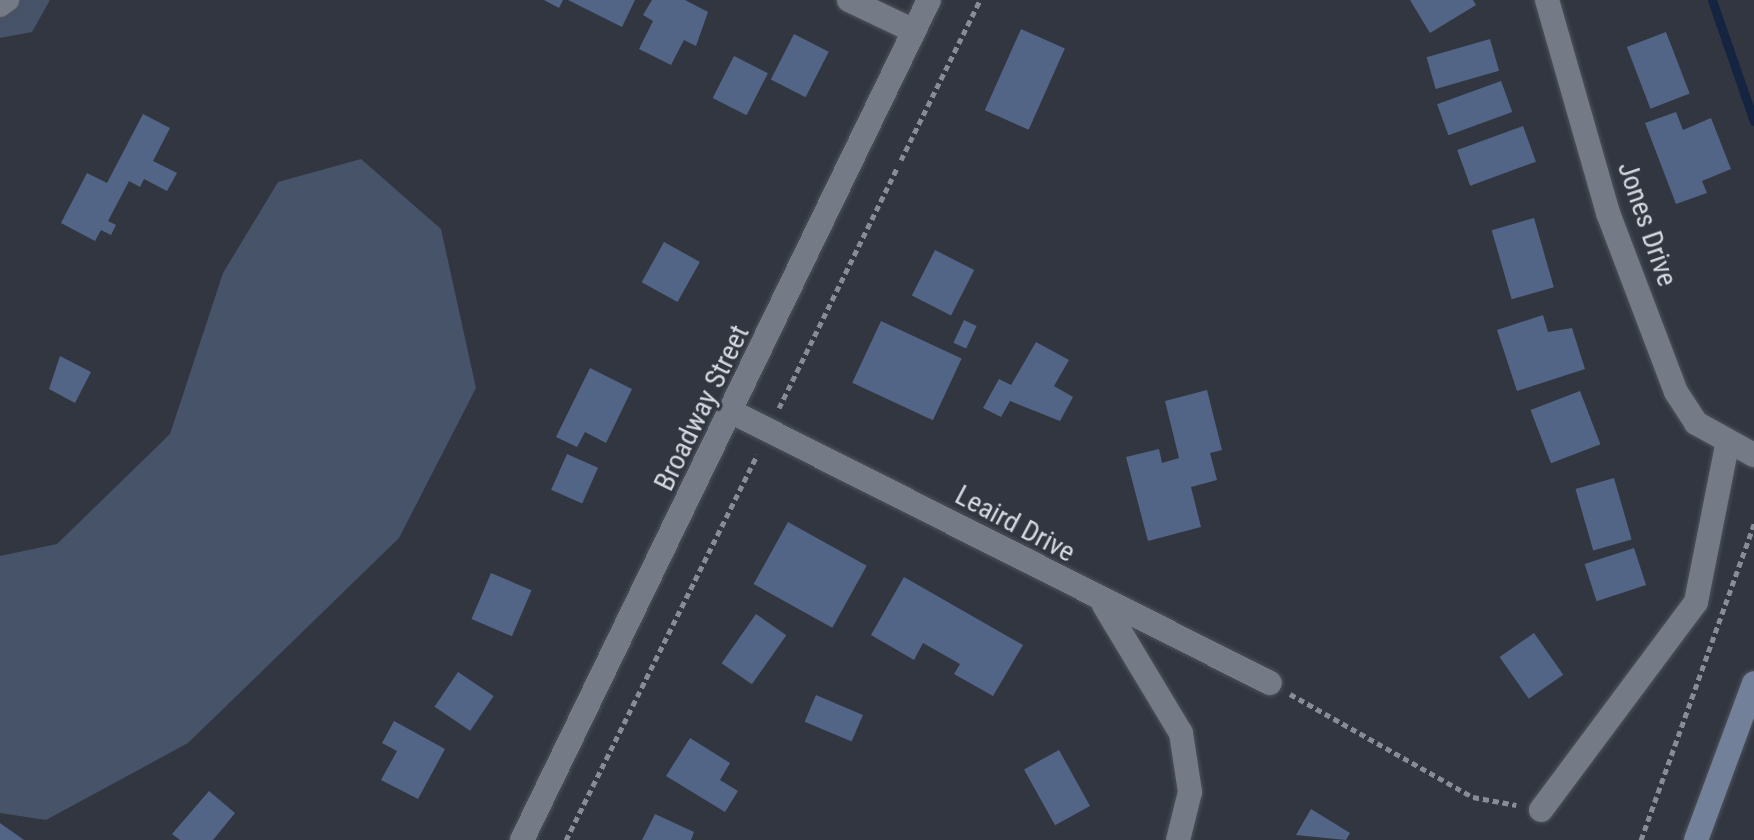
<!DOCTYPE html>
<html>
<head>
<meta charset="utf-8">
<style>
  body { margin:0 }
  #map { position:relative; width:1754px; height:840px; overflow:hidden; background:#313640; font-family:"Roboto Condensed",sans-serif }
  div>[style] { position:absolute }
  .green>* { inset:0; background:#475369 }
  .stream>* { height:9px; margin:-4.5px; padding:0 4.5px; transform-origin:4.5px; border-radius:4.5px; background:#142441 }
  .building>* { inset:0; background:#526587; transform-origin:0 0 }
  .path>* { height:5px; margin-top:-2.5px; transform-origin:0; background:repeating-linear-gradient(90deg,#888c94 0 6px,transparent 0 10px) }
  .roads { filter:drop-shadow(0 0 2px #4e525a) drop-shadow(0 0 2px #4e525a) }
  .minor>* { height:24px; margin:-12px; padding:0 12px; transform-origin:12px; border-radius:12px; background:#757b86 }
  .secondary>* { height:24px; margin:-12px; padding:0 12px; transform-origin:12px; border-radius:12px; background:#738099 }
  span { translate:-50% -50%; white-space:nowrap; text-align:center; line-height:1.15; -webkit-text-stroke:6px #313640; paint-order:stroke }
  .street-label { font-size:28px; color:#d6d9df }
</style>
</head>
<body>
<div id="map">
  <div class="green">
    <div style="clip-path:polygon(0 0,50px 0,32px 32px,0 38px)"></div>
    <div style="clip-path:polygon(361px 159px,441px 229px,476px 388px,399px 538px,188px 743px,46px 820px,0 813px,0 556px,57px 544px,170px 434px,223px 273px,278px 182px)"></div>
  </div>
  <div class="stream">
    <div style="left:1712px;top:0;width:128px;rotate:70.9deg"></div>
  </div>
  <div class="building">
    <div style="clip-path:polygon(544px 0,563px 0,559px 8px)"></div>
    <div style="clip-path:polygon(568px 0,635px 0,622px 27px)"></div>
    <div style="clip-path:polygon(652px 0,685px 0,708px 12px,696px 46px,684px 40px,671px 65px,639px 49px,653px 21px,643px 15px)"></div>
    <div style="clip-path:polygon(1410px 0,1473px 0,1476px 5px,1430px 33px)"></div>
    <div style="left:1021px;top:29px;width:48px;height:89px;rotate:24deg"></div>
    <div style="left:1666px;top:32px;width:66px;height:42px;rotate:69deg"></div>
    <div style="left:794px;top:34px;width:39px;height:51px;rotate:27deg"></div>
    <div style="left:1490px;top:39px;width:33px;height:66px;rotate:74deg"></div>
    <div style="left:734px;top:56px;width:38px;height:47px;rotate:27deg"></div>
    <div style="left:1501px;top:81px;width:33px;height:68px;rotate:70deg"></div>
    <div style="clip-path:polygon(1676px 112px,1683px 130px,1711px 118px,1731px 169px,1702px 181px,1707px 193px,1676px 204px,1645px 123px)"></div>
    <div style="clip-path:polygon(143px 114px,170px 128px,153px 161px,177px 173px,167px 191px,144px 179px,140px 187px,129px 181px,108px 221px,116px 225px,111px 235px,101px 230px,95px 241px,61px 223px,87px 173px,107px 183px)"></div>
    <div style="left:1523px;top:126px;width:38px;height:70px;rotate:70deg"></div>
    <div style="left:1534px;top:218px;width:72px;height:44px;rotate:74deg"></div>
    <div style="left:664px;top:242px;width:41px;height:46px;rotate:29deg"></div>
    <div style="left:935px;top:250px;width:44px;height:51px;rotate:27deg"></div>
    <div style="clip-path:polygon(1543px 315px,1548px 332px,1572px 328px,1585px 369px,1517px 391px,1497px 330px)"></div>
    <div style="left:964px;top:320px;width:14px;height:25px;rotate:25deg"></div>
    <div style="left:881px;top:321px;width:89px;height:68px;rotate:25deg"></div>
    <div style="clip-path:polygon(1036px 342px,1069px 360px,1054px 386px,1073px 397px,1060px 421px,1010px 401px,1001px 417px,983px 408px,999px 379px,1011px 385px)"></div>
    <div style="clip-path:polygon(60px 356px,91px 372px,75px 403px,49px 389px)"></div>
    <div style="clip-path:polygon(590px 368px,632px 389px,606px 443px,585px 432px,577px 447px,556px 437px)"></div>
    <div style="clip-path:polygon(1207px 390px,1222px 450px,1210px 453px,1217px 480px,1191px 487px,1201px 527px,1148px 541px,1126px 457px,1159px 449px,1162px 463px,1179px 458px,1165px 401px)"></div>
    <div style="left:1580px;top:391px;width:57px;height:53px;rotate:69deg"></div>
    <div style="left:567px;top:454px;width:34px;height:39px;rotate:24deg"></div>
    <div style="left:1614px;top:478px;width:64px;height:40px;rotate:74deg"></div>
    <div style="left:788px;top:522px;width:90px;height:71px;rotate:29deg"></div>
    <div style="left:1634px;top:548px;width:39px;height:52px;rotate:72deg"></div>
    <div style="left:491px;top:573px;width:44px;height:50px;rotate:23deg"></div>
    <div style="clip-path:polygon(904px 577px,1023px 645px,993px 696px,954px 674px,960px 664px,923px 643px,914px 660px,871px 635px)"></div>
    <div style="left:756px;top:614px;width:37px;height:60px;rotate:35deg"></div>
    <div style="left:1534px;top:633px;width:51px;height:42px;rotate:55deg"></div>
    <div style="left:458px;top:672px;width:43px;height:42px;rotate:34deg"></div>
    <div style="left:816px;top:695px;width:51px;height:29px;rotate:23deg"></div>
    <div style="clip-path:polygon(394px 721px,445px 749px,418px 799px,381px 780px,397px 751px,382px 743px)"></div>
    <div style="clip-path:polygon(690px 738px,730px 763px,720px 780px,738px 791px,725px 812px,666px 776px)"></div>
    <div style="left:1059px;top:750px;width:64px;height:40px;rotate:61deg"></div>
    <div style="clip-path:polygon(209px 791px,235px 813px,213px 840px,180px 840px,172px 834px)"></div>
    <div style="clip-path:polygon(1311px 809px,1350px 833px,1346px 840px,1296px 835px)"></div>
    <div style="clip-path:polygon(655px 814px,694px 832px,691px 840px,642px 840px)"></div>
    <div style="clip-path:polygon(0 823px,24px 840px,0 840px)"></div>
  </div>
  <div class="path">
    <div style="left:901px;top:160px;width:178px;rotate:-63.7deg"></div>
    <div style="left:779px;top:408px;width:267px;rotate:-63.8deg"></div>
    <div style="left:1290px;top:694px;width:210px;rotate:29.4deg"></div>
    <div style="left:1473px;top:797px;width:44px;rotate:10.5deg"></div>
    <div style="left:566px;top:840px;width:430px;rotate:-63.6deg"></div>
    <div style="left:1641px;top:840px;width:336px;rotate:-70.3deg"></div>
  </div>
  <div class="roads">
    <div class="minor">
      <div style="left:849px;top:0;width:72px;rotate:25.5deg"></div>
      <div style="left:1547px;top:0;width:222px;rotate:74deg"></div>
      <div style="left:1608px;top:213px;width:191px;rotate:69.2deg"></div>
      <div style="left:1676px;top:392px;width:37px;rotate:57deg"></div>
      <div style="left:1696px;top:423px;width:66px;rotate:28.9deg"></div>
      <div style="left:0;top:5px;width:9px;rotate:-36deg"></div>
      <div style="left:734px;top:413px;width:600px;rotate:26.74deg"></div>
      <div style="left:1104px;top:605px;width:149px;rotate:59deg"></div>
      <div style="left:1181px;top:733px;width:60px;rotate:81.3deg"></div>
      <div style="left:1190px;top:792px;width:49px;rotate:104deg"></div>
      <div style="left:1541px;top:810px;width:259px;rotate:-53.3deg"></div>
      <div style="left:1696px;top:602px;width:160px;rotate:-78.8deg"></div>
      <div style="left:522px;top:840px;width:933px;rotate:-64.15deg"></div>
    </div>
    <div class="secondary">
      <div style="left:1696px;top:840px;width:167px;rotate:-69.7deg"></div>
    </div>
  </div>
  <div class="street-label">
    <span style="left:1647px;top:224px;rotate:71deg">Jones Drive</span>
    <span style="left:702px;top:408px;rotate:-64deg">Broadway Street</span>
    <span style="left:1015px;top:524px;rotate:28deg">Leaird Drive</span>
  </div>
</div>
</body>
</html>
